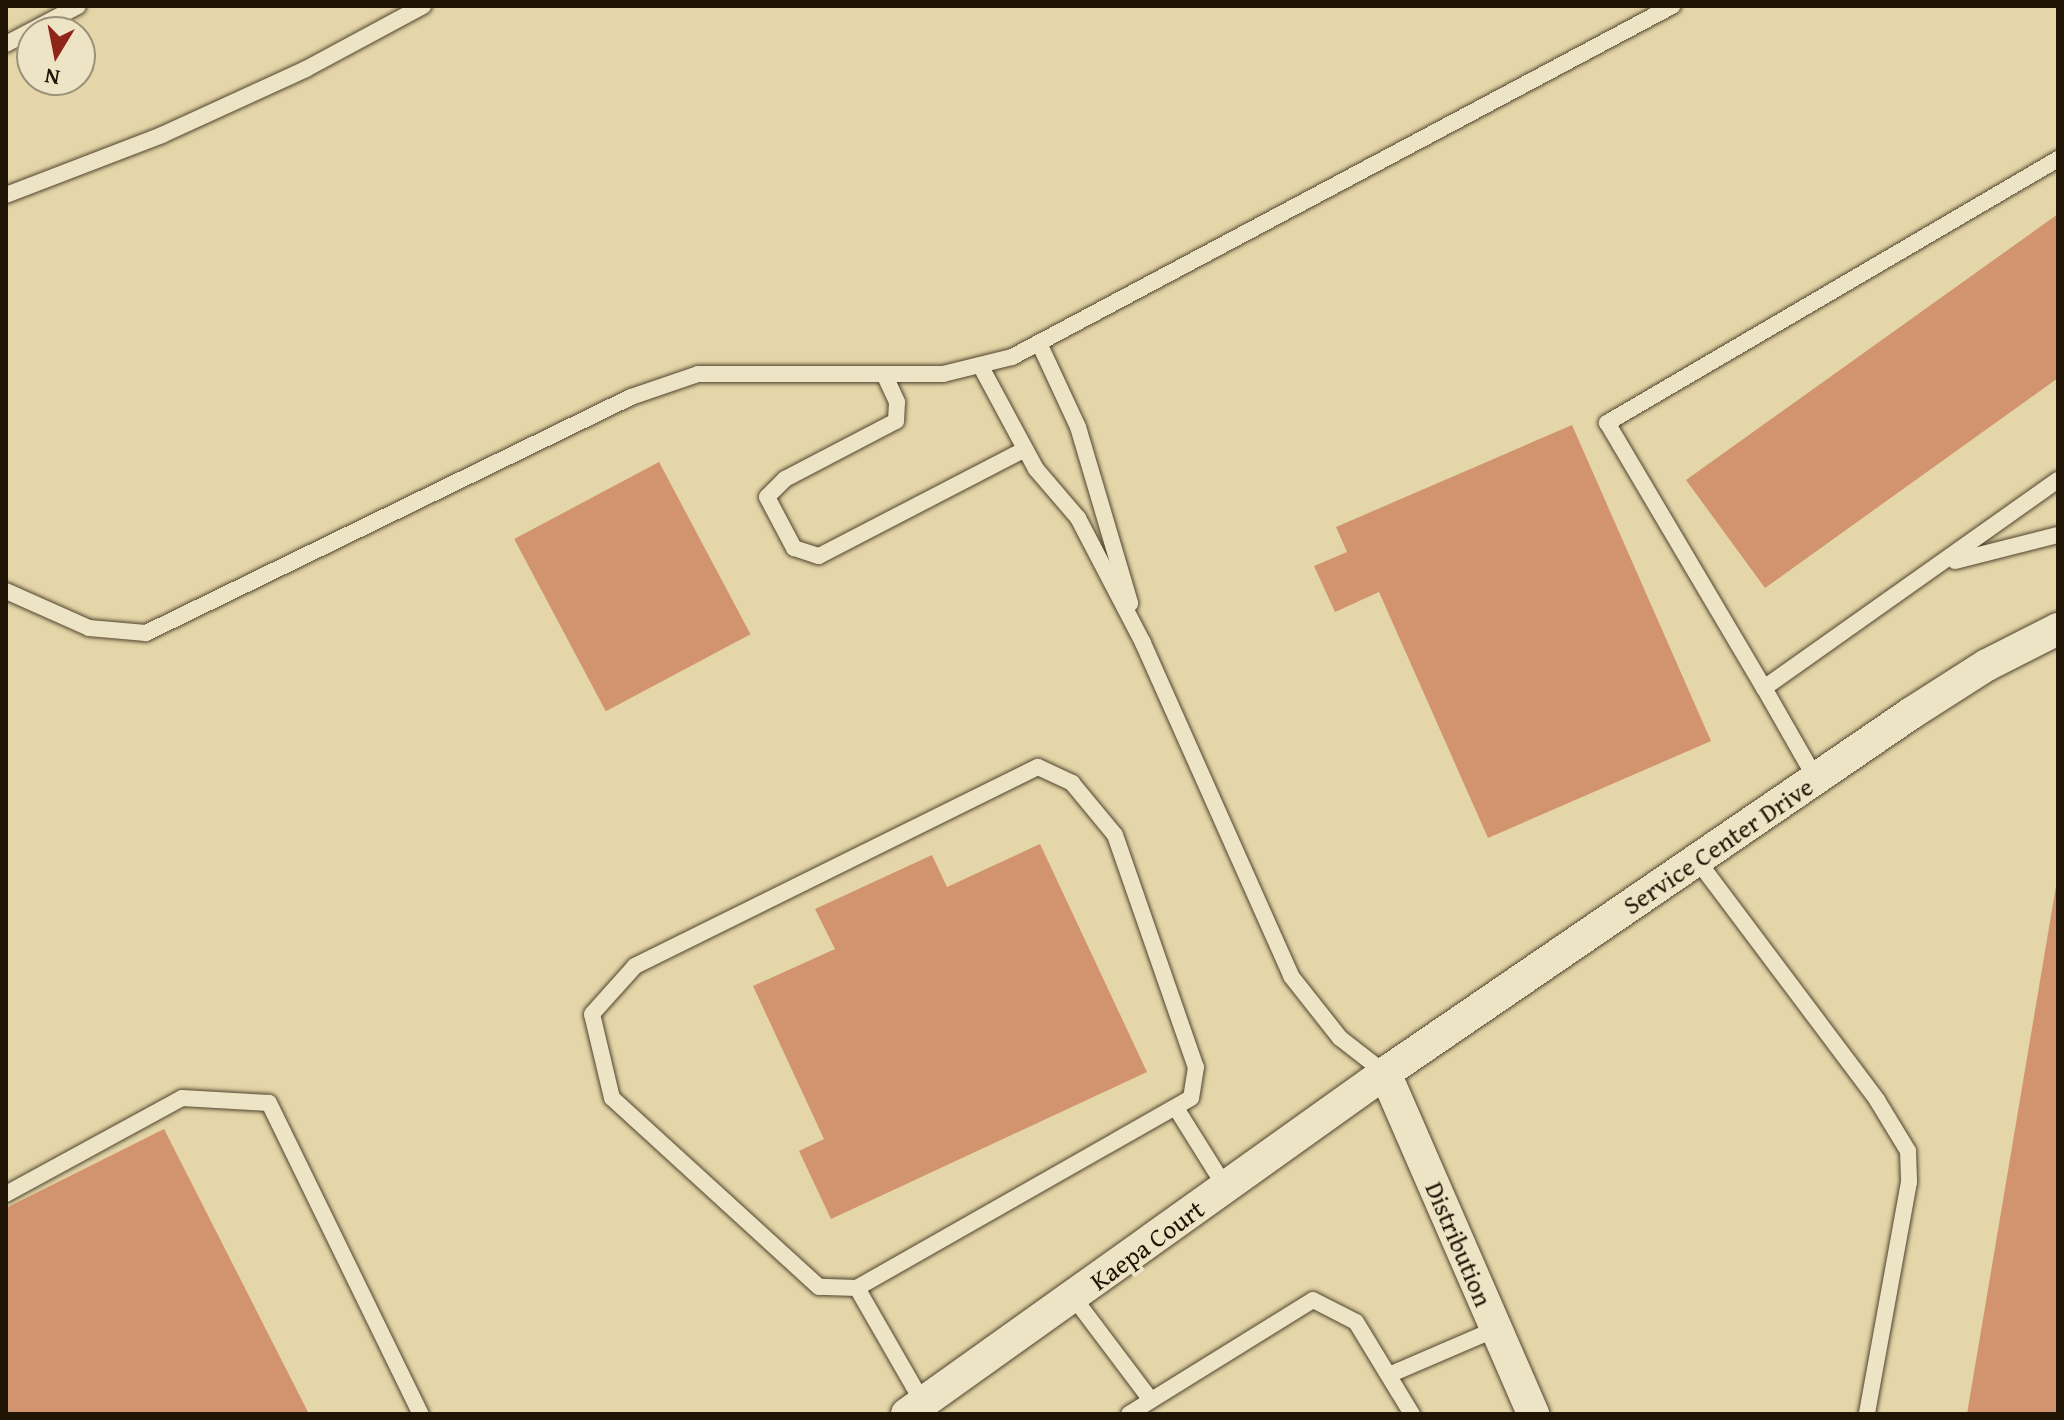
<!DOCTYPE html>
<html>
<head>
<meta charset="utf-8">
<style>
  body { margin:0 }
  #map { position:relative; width:2064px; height:1420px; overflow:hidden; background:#e4d6a8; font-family:"Gentium Book Plus",serif }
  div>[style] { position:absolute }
  .building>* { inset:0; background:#d2946e; transform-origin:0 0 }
  .roads { filter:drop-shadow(0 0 2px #51442e) drop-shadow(0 0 2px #51442e) }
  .lane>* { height:16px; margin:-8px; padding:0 8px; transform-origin:8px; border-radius:8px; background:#ede4c6 }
  .street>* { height:32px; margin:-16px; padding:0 16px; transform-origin:16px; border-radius:16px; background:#ede4c6 }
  span { translate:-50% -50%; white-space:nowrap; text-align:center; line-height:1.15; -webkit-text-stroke:7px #ede4c6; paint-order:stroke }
  .street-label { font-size:26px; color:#201405 }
  .frame { position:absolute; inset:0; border:8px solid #201405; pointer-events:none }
  .north { position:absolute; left:16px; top:16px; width:80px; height:80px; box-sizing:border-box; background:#ede4c6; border:2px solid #9b9179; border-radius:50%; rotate:190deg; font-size:22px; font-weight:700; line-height:32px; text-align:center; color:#201405 }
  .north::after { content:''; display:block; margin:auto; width:28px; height:36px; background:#8f2418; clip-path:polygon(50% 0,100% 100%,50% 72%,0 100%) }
</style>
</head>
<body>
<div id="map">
  <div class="building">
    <div style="clip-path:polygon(2058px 214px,2058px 378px,1765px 588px,1686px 480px)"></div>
    <div style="clip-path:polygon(1572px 425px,1711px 741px,1488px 838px,1379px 592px,1335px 612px,1314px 566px,1347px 552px,1336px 527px)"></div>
    <div style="left:659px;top:462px;width:195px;height:164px;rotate:62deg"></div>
    <div style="clip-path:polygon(1040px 844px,1147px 1072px,831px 1219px,799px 1151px,824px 1139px,753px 986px,835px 949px,815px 909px,932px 855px,947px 887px)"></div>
    <div style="clip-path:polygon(2056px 886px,2058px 1414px,1967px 1414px)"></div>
    <div style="clip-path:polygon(164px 1129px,309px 1414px,6px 1414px,6px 1208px)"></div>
  </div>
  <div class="roads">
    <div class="lane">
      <div style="left:6px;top:44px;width:81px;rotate:-27.8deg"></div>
      <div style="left:6px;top:195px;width:167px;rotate:-21deg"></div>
      <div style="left:162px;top:135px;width:158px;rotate:-24.6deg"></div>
      <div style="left:306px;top:69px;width:133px;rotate:-28.3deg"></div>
      <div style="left:1039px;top:343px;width:93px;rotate:65.1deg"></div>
      <div style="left:1078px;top:427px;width:184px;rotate:73.5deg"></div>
      <div style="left:980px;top:365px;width:118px;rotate:61.7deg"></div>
      <div style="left:1036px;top:469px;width:65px;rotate:49.4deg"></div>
      <div style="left:1078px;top:518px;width:141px;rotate:62.5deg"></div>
      <div style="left:1143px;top:643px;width:364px;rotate:66deg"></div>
      <div style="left:1291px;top:976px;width:79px;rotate:51.7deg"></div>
      <div style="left:1340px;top:1038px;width:57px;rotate:37.9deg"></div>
      <div style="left:885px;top:376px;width:29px;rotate:65deg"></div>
      <div style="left:897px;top:402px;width:19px;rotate:93deg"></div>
      <div style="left:896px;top:421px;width:125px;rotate:152.4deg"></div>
      <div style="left:785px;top:479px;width:25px;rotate:135deg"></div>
      <div style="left:767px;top:497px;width:58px;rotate:62.1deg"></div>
      <div style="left:794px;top:548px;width:26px;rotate:18deg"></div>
      <div style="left:819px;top:556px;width:232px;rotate:-27.4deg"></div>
      <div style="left:1955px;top:561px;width:106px;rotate:-14.2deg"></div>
      <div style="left:6px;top:591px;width:91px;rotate:24deg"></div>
      <div style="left:89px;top:628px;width:57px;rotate:5deg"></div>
      <div style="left:146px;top:633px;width:539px;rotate:-25.95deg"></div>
      <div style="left:631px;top:397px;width:71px;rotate:-18.9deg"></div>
      <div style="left:698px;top:374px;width:245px"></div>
      <div style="left:943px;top:374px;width:71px;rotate:-13.8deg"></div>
      <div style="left:1012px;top:357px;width:748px;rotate:-28deg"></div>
      <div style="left:1764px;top:688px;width:308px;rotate:-120.6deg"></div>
      <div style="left:1607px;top:423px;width:523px;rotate:-30.34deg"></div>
      <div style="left:1038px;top:767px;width:38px;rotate:25deg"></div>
      <div style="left:1072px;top:783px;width:67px;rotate:50.4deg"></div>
      <div style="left:1115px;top:835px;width:246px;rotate:70.8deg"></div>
      <div style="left:1196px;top:1067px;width:31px;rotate:99deg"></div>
      <div style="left:1191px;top:1098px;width:384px;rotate:150.4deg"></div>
      <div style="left:857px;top:1288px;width:38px;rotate:-178deg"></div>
      <div style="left:819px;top:1287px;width:280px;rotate:-137.6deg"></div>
      <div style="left:612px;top:1098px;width:86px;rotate:-103.4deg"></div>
      <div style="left:592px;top:1014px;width:64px;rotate:-48.1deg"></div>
      <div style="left:635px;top:966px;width:449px;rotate:-26.3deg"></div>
      <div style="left:1816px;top:779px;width:105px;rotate:-119.7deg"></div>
      <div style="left:1764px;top:688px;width:360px;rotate:-35.3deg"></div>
      <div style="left:1697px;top:860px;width:300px;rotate:53.1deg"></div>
      <div style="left:1877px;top:1100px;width:60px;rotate:58.7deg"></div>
      <div style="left:1908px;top:1151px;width:31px;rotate:88deg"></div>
      <div style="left:1909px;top:1182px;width:236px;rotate:100.3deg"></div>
      <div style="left:1176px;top:1108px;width:94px;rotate:58deg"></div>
      <div style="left:6px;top:1194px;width:200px;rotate:-28.6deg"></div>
      <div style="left:182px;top:1098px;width:87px;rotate:3.3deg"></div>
      <div style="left:269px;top:1103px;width:346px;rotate:64deg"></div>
      <div style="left:857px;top:1288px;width:133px;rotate:60.1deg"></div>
      <div style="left:1074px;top:1298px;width:128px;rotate:53deg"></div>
      <div style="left:1389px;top:1375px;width:116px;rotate:-23.3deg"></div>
      <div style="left:1129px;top:1414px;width:216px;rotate:-31.8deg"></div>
      <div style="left:1313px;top:1300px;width:48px;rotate:27.1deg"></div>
      <div style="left:1356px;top:1322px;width:108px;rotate:58.7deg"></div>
    </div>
    <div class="street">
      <div style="left:1385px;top:1073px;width:372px;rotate:66.5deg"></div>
      <div style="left:907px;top:1414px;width:587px;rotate:-35.5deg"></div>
      <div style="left:1385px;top:1073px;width:636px;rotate:-34.36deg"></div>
      <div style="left:1910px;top:714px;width:91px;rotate:-32.5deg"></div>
      <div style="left:1987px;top:665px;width:80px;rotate:-26.9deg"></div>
    </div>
  </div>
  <div class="street-label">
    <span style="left:1718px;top:846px;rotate:-34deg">Service Center Drive</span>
    <span style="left:1459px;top:1244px;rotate:67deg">Distribution</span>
    <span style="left:1147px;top:1245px;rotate:-36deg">Kaepa Court</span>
  </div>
  <div class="frame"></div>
  <div class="north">N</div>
</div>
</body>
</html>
